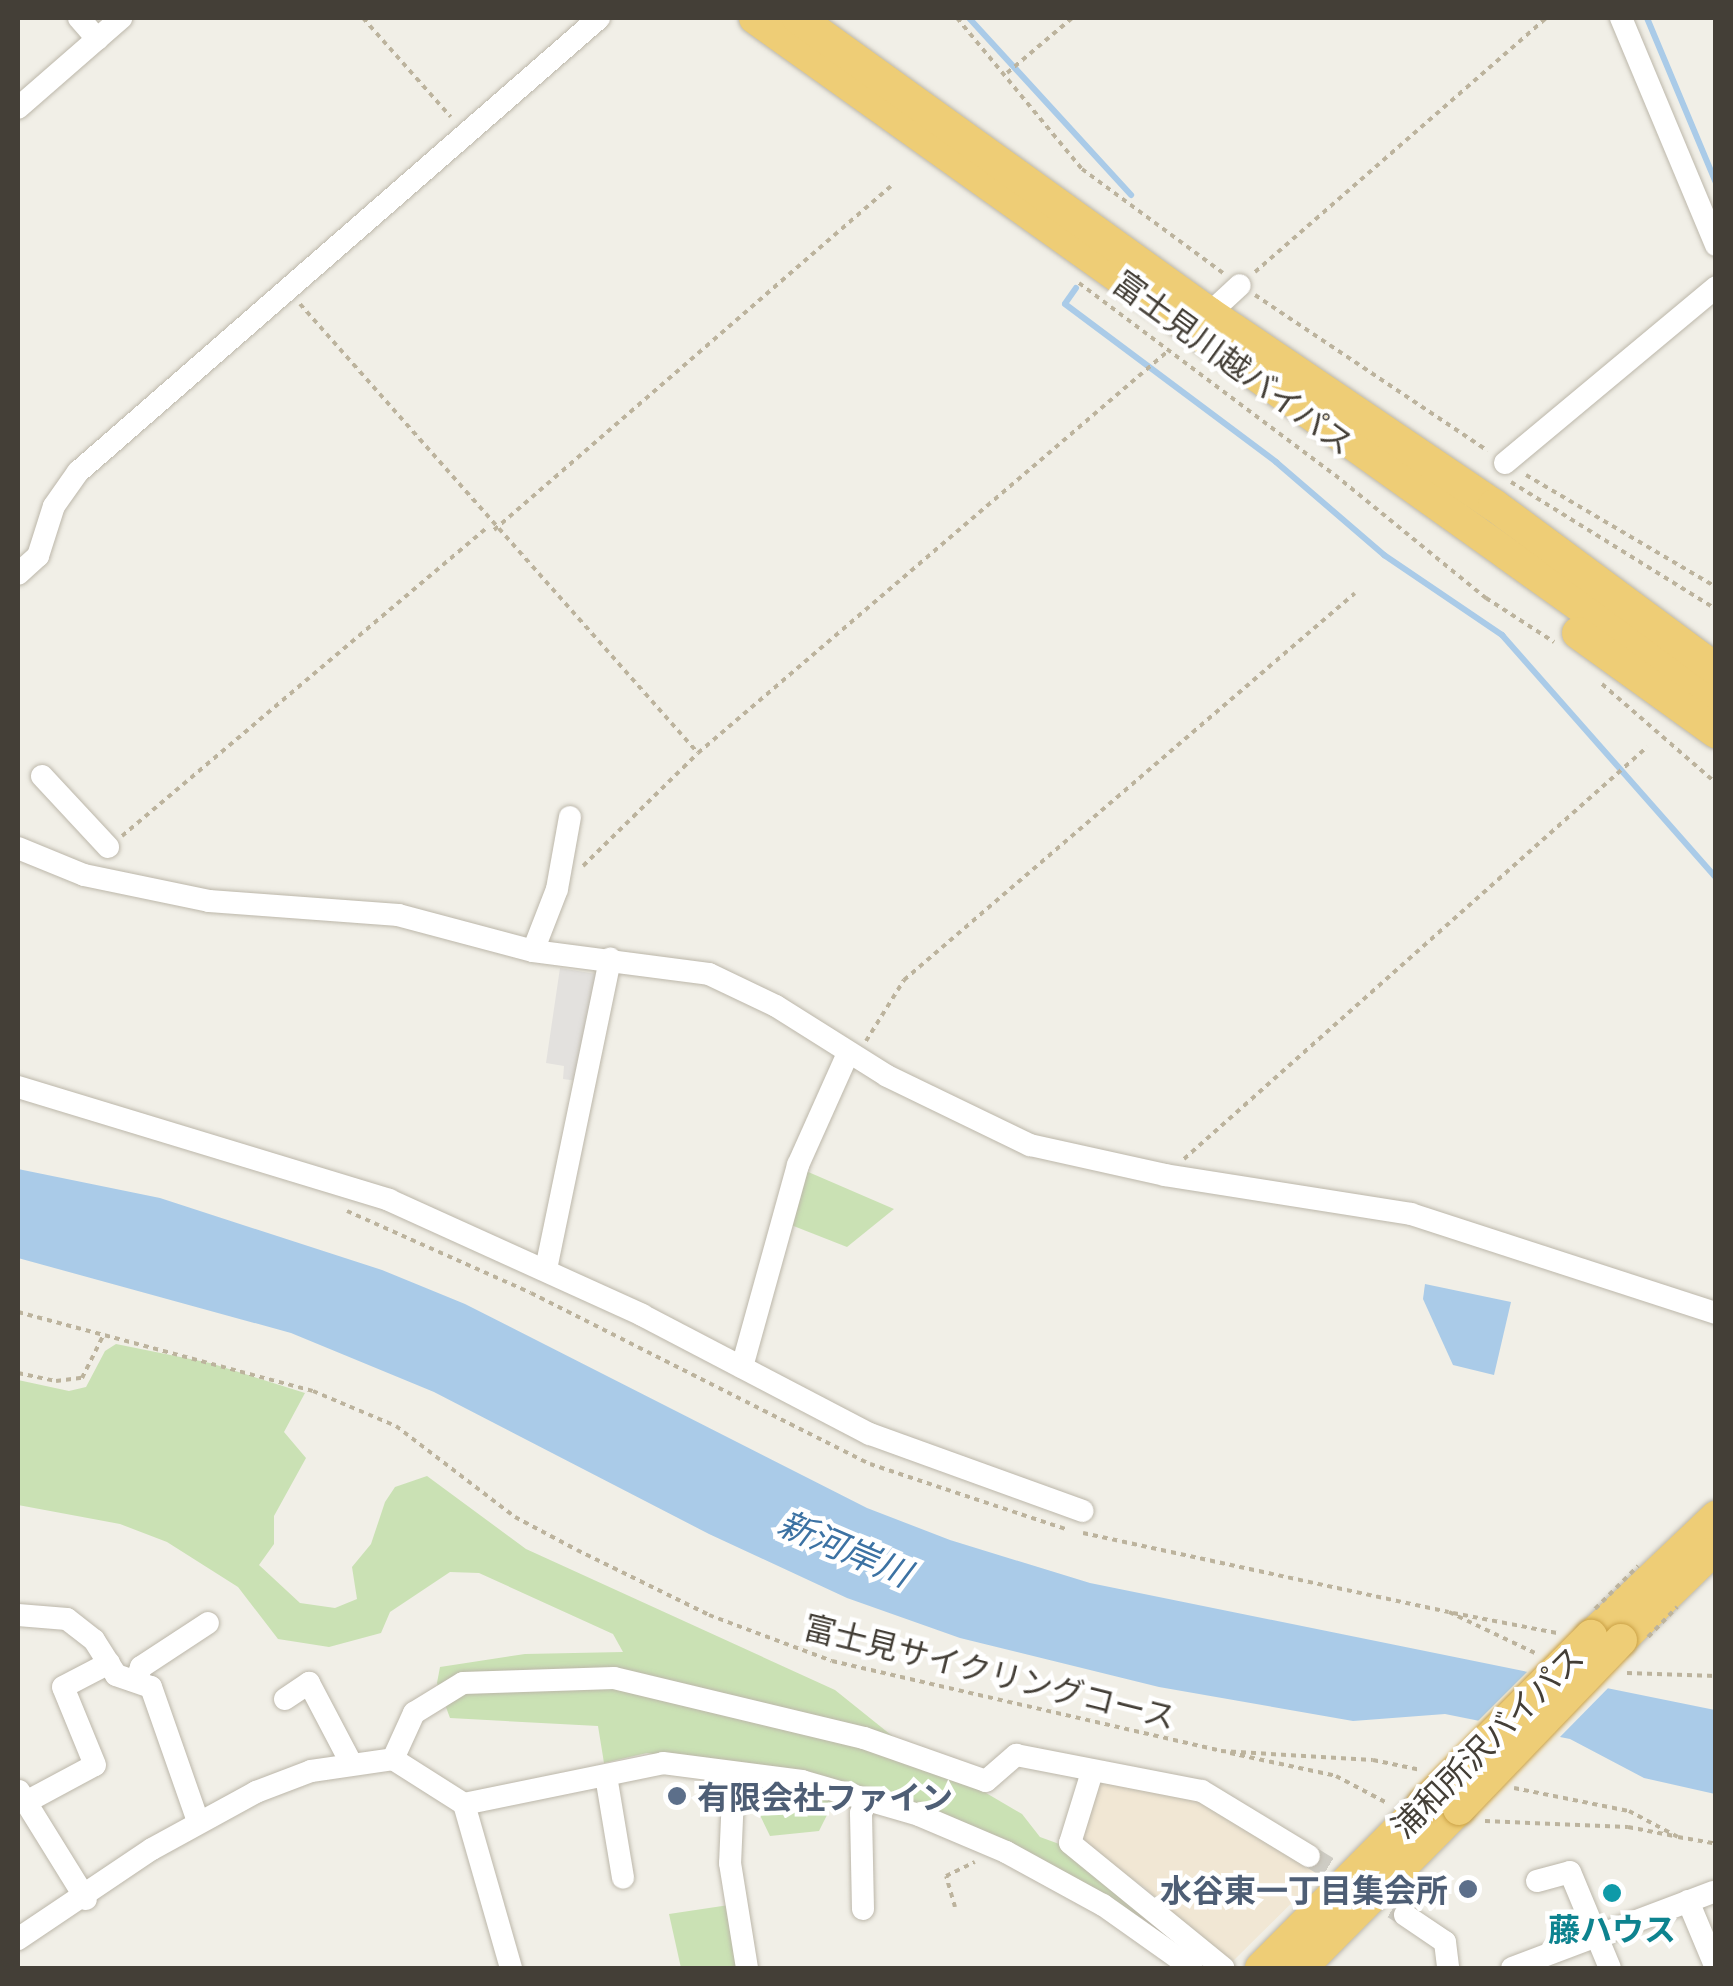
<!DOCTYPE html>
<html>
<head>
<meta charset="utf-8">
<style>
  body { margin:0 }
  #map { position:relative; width:1733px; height:1986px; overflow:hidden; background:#f1efe7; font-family:"Exo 2","Noto Sans JP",sans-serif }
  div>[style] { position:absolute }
  .commercial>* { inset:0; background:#f1e7d4 }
  .green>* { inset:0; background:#cae1b4 }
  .parking>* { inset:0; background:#e3e1de }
  .water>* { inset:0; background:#aacbe8 }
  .pier>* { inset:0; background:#f1efe7 }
  .stream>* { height:6px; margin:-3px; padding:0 3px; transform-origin:3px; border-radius:3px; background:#aacbe8 }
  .minor-tunnel>* { height:22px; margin-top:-11px; transform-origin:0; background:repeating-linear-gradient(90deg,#ceccc4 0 22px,transparent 0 33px) }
  .path>* { height:4px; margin-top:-2px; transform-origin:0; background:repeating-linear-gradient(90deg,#bcb39d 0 5px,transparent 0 10px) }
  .roads { filter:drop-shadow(0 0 2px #bcb7aa) drop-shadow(0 0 2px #bcb7aa) }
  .minor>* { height:22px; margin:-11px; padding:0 11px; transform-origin:11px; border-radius:11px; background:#fff }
  .highway>* { height:32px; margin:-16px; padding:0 16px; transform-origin:16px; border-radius:16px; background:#eecd76 }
  .path-bridge>* { height:4px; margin-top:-2px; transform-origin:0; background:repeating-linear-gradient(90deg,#bcb39d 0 5px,transparent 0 10px) }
  .bridges { filter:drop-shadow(0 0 2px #cba247) drop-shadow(0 0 2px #cba247) }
  .highway-bridge>* { height:32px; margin:-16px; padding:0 16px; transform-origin:16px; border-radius:16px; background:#eecd76 }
  .dots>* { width:28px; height:28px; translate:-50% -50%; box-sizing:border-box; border:5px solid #fff; border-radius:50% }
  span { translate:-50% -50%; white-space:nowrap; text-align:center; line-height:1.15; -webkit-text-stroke:9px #fff; paint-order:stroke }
  .street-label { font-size:32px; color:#443f37 }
  .service-label { font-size:32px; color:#4e5e75; font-weight:700 }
  .left { translate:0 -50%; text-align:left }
  .right { translate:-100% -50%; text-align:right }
  .culture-label { font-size:32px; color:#0d838f; font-weight:700 }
  .water-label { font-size:35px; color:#3c72a3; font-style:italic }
  .frame { position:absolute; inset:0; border:20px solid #443f37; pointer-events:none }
</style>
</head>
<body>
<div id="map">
  <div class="commercial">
    <div style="clip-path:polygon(1097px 1779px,1201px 1797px,1325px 1870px,1230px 1964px,1143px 1886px,1076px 1843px)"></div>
  </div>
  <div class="green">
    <div style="clip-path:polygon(806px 1171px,894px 1209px,847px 1247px,791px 1225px)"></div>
    <div style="clip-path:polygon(116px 1344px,210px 1363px,305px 1393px,284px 1432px,306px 1458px,274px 1516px,274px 1544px,259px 1565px,300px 1603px,335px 1608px,357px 1599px,352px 1567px,371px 1544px,385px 1502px,395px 1487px,427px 1476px,526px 1549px,835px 1690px,901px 1743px,1022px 1814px,1040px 1837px,1062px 1845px,1160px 1928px,1028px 1856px,835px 1799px,819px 1831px,770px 1836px,757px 1809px,761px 1772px,647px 1753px,604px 1763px,598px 1726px,450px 1718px,437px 1683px,440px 1667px,525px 1654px,623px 1652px,613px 1634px,479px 1573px,450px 1572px,390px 1612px,381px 1633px,329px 1647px,278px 1639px,238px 1587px,167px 1542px,120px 1524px,18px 1505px,18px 1380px,69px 1391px,86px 1387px,105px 1351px)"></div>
    <div style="clip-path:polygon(729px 1905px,742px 1968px,681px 1968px,669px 1914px)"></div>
  </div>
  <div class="parking">
    <div style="clip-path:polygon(560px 968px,596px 974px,578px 1081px,563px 1079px,564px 1066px,546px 1063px)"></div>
  </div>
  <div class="water">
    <div style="clip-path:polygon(18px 1169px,160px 1198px,382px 1270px,465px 1304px,867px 1508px,950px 1540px,1090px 1583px,1715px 1710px,1715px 1794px,1644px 1778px,1570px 1739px,1445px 1714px,1353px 1721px,1159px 1687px,960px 1638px,847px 1598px,709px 1534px,434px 1392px,291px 1333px,18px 1258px)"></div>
    <div style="clip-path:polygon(1425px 1284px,1511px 1302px,1494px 1375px,1453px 1365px,1423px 1299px)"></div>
  </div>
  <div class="pier">
    <div style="clip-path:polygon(1536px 1663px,1616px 1680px,1556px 1741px,1474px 1725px)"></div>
  </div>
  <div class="stream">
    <div style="left:969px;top:18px;width:240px;rotate:47.5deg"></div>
    <div style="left:1647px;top:18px;width:179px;rotate:67.3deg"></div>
    <div style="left:1076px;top:288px;width:19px;rotate:125deg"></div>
    <div style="left:1065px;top:304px;width:264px;rotate:36.8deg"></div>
    <div style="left:1276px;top:462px;width:143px;rotate:40.7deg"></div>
    <div style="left:1384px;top:555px;width:143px;rotate:34.1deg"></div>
    <div style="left:1502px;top:635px;width:324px;rotate:48.6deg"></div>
  </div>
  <div class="minor-tunnel">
    <div style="left:1309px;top:1856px;width:113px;rotate:31.6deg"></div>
  </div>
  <div class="path">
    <div style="left:363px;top:18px;width:132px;rotate:48.4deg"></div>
    <div style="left:957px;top:18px;width:196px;rotate:50.4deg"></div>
    <div style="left:1082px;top:169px;width:175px;rotate:36.4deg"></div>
    <div style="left:1007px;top:73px;width:85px;rotate:-40.2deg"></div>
    <div style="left:1255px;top:272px;width:386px;rotate:-41.1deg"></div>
    <div style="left:1079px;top:283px;width:320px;rotate:36.9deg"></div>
    <div style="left:1335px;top:475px;width:195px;rotate:39.2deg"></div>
    <div style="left:1486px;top:598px;width:81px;rotate:32.9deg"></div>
    <div style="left:1255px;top:295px;width:280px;rotate:33.8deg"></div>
    <div style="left:300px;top:304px;width:600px;rotate:48.45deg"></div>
    <div style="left:1526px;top:475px;width:221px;rotate:30.5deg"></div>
    <div style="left:1511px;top:482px;width:241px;rotate:31.8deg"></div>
    <div style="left:494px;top:530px;width:525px;rotate:-40.91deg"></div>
    <div style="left:1602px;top:684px;width:151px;rotate:41deg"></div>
    <div style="left:122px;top:836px;width:480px;rotate:-40.2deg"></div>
    <div style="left:583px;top:866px;width:161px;rotate:-44.5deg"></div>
    <div style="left:698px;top:753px;width:618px;rotate:-40.54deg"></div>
    <div style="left:866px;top:1041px;width:72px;rotate:-58.1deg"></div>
    <div style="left:904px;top:980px;width:594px;rotate:-40.63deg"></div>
    <div style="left:1184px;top:1159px;width:620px;rotate:-41.66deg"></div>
    <div style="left:347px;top:1211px;width:201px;rotate:24deg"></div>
    <div style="left:531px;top:1293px;width:380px;rotate:26.8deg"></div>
    <div style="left:870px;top:1464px;width:209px;rotate:18.4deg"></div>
    <div style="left:18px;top:1312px;width:305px;rotate:15deg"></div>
    <div style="left:313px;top:1391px;width:90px;rotate:22.9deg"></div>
    <div style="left:396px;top:1426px;width:150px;rotate:37.4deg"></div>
    <div style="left:515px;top:1517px;width:70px;rotate:28deg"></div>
    <div style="left:577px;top:1550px;width:147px;rotate:26.2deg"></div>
    <div style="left:709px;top:1615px;width:131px;rotate:20.5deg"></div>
    <div style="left:832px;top:1661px;width:399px;rotate:13deg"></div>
    <div style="left:1221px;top:1751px;width:152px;rotate:3.4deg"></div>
    <div style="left:1373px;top:1760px;width:49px;rotate:11.8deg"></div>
    <div style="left:18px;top:1373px;width:39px;rotate:12deg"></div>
    <div style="left:56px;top:1381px;width:26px;rotate:-7deg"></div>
    <div style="left:82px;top:1378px;width:47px;rotate:-63.4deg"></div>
    <div style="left:1083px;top:1533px;width:374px;rotate:12.2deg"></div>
    <div style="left:1449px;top:1612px;width:95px;rotate:25.5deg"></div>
    <div style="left:1453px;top:1613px;width:106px;rotate:10.9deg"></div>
    <div style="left:1627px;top:1673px;width:89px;rotate:1.9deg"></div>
    <div style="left:1230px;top:1753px;width:108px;rotate:12.2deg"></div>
    <div style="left:1336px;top:1776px;width:58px;rotate:27.9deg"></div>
    <div style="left:1514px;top:1788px;width:117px;rotate:11.3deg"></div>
    <div style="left:1629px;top:1811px;width:55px;rotate:28deg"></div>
    <div style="left:1678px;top:1837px;width:39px;rotate:10deg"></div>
    <div style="left:1485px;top:1821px;width:143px;rotate:2.4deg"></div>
    <div style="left:1628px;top:1827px;width:47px;rotate:11.1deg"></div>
    <div style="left:955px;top:1907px;width:32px;rotate:-106deg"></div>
    <div style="left:946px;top:1876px;width:32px;rotate:-26deg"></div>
  </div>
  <div class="roads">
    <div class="minor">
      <div style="left:79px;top:18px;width:28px;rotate:49deg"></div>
      <div style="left:1621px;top:18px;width:246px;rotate:67.3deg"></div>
      <div style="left:18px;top:108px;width:137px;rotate:-41.1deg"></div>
      <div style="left:1200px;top:322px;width:54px;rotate:-42.8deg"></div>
      <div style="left:1505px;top:463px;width:275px;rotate:-39.8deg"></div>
      <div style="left:18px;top:574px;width:27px;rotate:-42deg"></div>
      <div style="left:38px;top:556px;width:52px;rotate:-72.3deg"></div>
      <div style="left:54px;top:506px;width:42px;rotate:-54.8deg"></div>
      <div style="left:78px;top:472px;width:691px;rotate:-41.07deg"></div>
      <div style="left:42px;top:776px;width:97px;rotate:47.1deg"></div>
      <div style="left:18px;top:848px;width:71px;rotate:22.2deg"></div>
      <div style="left:84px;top:875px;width:128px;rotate:11.7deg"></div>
      <div style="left:209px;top:901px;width:190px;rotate:4.2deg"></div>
      <div style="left:398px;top:915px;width:140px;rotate:14.9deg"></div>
      <div style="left:533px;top:951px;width:177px;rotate:7.4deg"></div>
      <div style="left:709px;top:974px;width:74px;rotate:25.5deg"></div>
      <div style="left:776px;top:1006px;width:131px;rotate:32.2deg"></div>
      <div style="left:887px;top:1076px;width:159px;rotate:25.8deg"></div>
      <div style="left:1030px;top:1145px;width:138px;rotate:12.5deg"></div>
      <div style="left:1165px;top:1175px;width:249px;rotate:9deg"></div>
      <div style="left:1411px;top:1214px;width:321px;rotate:18deg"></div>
      <div style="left:533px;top:951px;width:66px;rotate:-68.8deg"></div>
      <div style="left:557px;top:889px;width:73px;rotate:-79.8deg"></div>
      <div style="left:18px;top:1087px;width:388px;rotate:16.9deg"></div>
      <div style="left:389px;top:1200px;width:278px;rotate:24.4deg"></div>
      <div style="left:642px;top:1315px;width:257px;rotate:27.6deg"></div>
      <div style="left:870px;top:1434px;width:226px;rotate:19.9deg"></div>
      <div style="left:546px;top:1269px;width:317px;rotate:-78.3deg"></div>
      <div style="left:742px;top:1367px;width:210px;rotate:-74.5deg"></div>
      <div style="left:798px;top:1165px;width:123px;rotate:-65.9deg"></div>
      <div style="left:18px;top:1615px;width:49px;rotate:4.7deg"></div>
      <div style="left:67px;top:1619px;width:34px;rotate:38deg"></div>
      <div style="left:94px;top:1640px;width:41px;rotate:57.8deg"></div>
      <div style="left:116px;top:1675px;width:37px;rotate:19deg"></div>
      <div style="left:151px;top:1687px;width:142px;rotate:70.7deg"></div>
      <div style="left:136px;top:1681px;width:15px;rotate:-70deg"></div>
      <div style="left:141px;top:1667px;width:80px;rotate:-33.3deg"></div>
      <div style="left:285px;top:1699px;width:29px;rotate:-34deg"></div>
      <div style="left:309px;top:1683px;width:90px;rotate:62.3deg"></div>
      <div style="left:393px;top:1759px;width:51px;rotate:-65.5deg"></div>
      <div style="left:414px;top:1713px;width:57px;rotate:-31.5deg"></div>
      <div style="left:463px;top:1683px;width:151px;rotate:-1.9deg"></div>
      <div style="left:614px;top:1678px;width:257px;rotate:13.5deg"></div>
      <div style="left:864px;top:1738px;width:129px;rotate:19.4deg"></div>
      <div style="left:986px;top:1781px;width:40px;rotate:-41deg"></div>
      <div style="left:1016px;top:1755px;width:189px;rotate:11deg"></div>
      <div style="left:1202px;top:1791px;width:125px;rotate:31.3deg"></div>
      <div style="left:1092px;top:1772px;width:74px;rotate:107.2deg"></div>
      <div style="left:1070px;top:1843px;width:198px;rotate:39.2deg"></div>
      <div style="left:734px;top:1773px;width:90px;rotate:92.5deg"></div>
      <div style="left:730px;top:1863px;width:106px;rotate:80.8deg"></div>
      <div style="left:606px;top:1776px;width:103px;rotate:80.5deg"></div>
      <div style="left:19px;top:1791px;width:127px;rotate:58.2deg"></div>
      <div style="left:26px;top:1802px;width:78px;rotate:-28.2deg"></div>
      <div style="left:95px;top:1765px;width:84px;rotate:-112.3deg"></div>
      <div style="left:63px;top:1687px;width:52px;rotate:-27.6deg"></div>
      <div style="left:464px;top:1804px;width:203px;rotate:-11.6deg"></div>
      <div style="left:663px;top:1763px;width:140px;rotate:7.4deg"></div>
      <div style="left:802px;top:1781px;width:122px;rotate:16.2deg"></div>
      <div style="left:919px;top:1815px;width:95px;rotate:23deg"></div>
      <div style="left:1006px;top:1852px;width:111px;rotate:28.7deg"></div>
      <div style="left:1103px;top:1905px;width:109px;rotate:35.3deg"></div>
      <div style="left:1537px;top:1881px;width:34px;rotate:-15deg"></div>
      <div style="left:1570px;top:1872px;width:104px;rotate:67.4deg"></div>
      <div style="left:1688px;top:1901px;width:73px;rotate:67.3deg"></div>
      <div style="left:863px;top:1909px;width:96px;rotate:-91.2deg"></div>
      <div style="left:861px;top:1813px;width:14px;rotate:-65deg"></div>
      <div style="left:1405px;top:1915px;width:48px;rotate:34deg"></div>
      <div style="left:1445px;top:1942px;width:26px;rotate:83deg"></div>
      <div style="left:18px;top:1939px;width:161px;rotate:-33.9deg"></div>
      <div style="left:152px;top:1849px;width:119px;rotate:-28.7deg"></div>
      <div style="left:256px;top:1792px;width:59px;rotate:-20.9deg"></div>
      <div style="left:311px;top:1771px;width:83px;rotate:-8.3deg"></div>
      <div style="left:393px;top:1759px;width:84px;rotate:32.4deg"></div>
      <div style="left:464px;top:1804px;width:171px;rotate:74deg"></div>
      <div style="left:1512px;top:1968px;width:215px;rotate:-20.7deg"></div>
    </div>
    <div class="highway">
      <div style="left:755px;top:18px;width:1180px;rotate:35.48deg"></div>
      <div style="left:798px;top:18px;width:506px;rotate:35.67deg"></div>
      <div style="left:1209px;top:313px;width:344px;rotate:34deg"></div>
      <div style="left:1494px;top:505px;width:276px;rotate:36.5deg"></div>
      <div style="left:1578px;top:633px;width:170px;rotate:35.7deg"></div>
      <div style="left:1591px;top:1636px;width:173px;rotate:-43.6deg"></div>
      <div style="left:1621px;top:1640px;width:123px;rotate:-44.3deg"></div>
      <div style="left:1261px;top:1968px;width:231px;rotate:-45.2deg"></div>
      <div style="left:1301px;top:1968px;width:224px;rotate:-45.2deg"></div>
    </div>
  </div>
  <div class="path-bridge">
    <div style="left:1595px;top:1609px;width:61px;rotate:-45deg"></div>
    <div style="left:1648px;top:1637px;width:42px;rotate:-46deg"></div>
  </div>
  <div class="bridges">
    <div class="highway-bridge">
      <div style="left:1424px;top:1804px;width:237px;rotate:-45.2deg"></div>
      <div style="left:1459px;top:1809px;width:234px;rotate:-46.2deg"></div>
    </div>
  </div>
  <div class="dots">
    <div style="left:677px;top:1796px;background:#5c6f8a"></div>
    <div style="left:1468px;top:1889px;background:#5c6f8a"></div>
    <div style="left:1612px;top:1893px;background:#0f9aa8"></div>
  </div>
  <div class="street-label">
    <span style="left:1234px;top:362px;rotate:36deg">富士見川越バイパス</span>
    <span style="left:990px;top:1671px;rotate:14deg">富士見サイクリングコース</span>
    <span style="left:1487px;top:1741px;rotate:-45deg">浦和所沢バイパス</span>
  </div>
  <div class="service-label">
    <span class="left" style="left:697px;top:1796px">有限会社ファイン</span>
    <span class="right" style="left:1448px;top:1889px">水谷東一丁目集会所</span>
  </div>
  <div class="culture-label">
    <span style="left:1612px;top:1928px">藤ハウス</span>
  </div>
  <div class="water-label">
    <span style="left:845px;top:1547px;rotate:23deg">新河岸川</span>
  </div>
  <div class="frame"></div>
</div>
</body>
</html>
